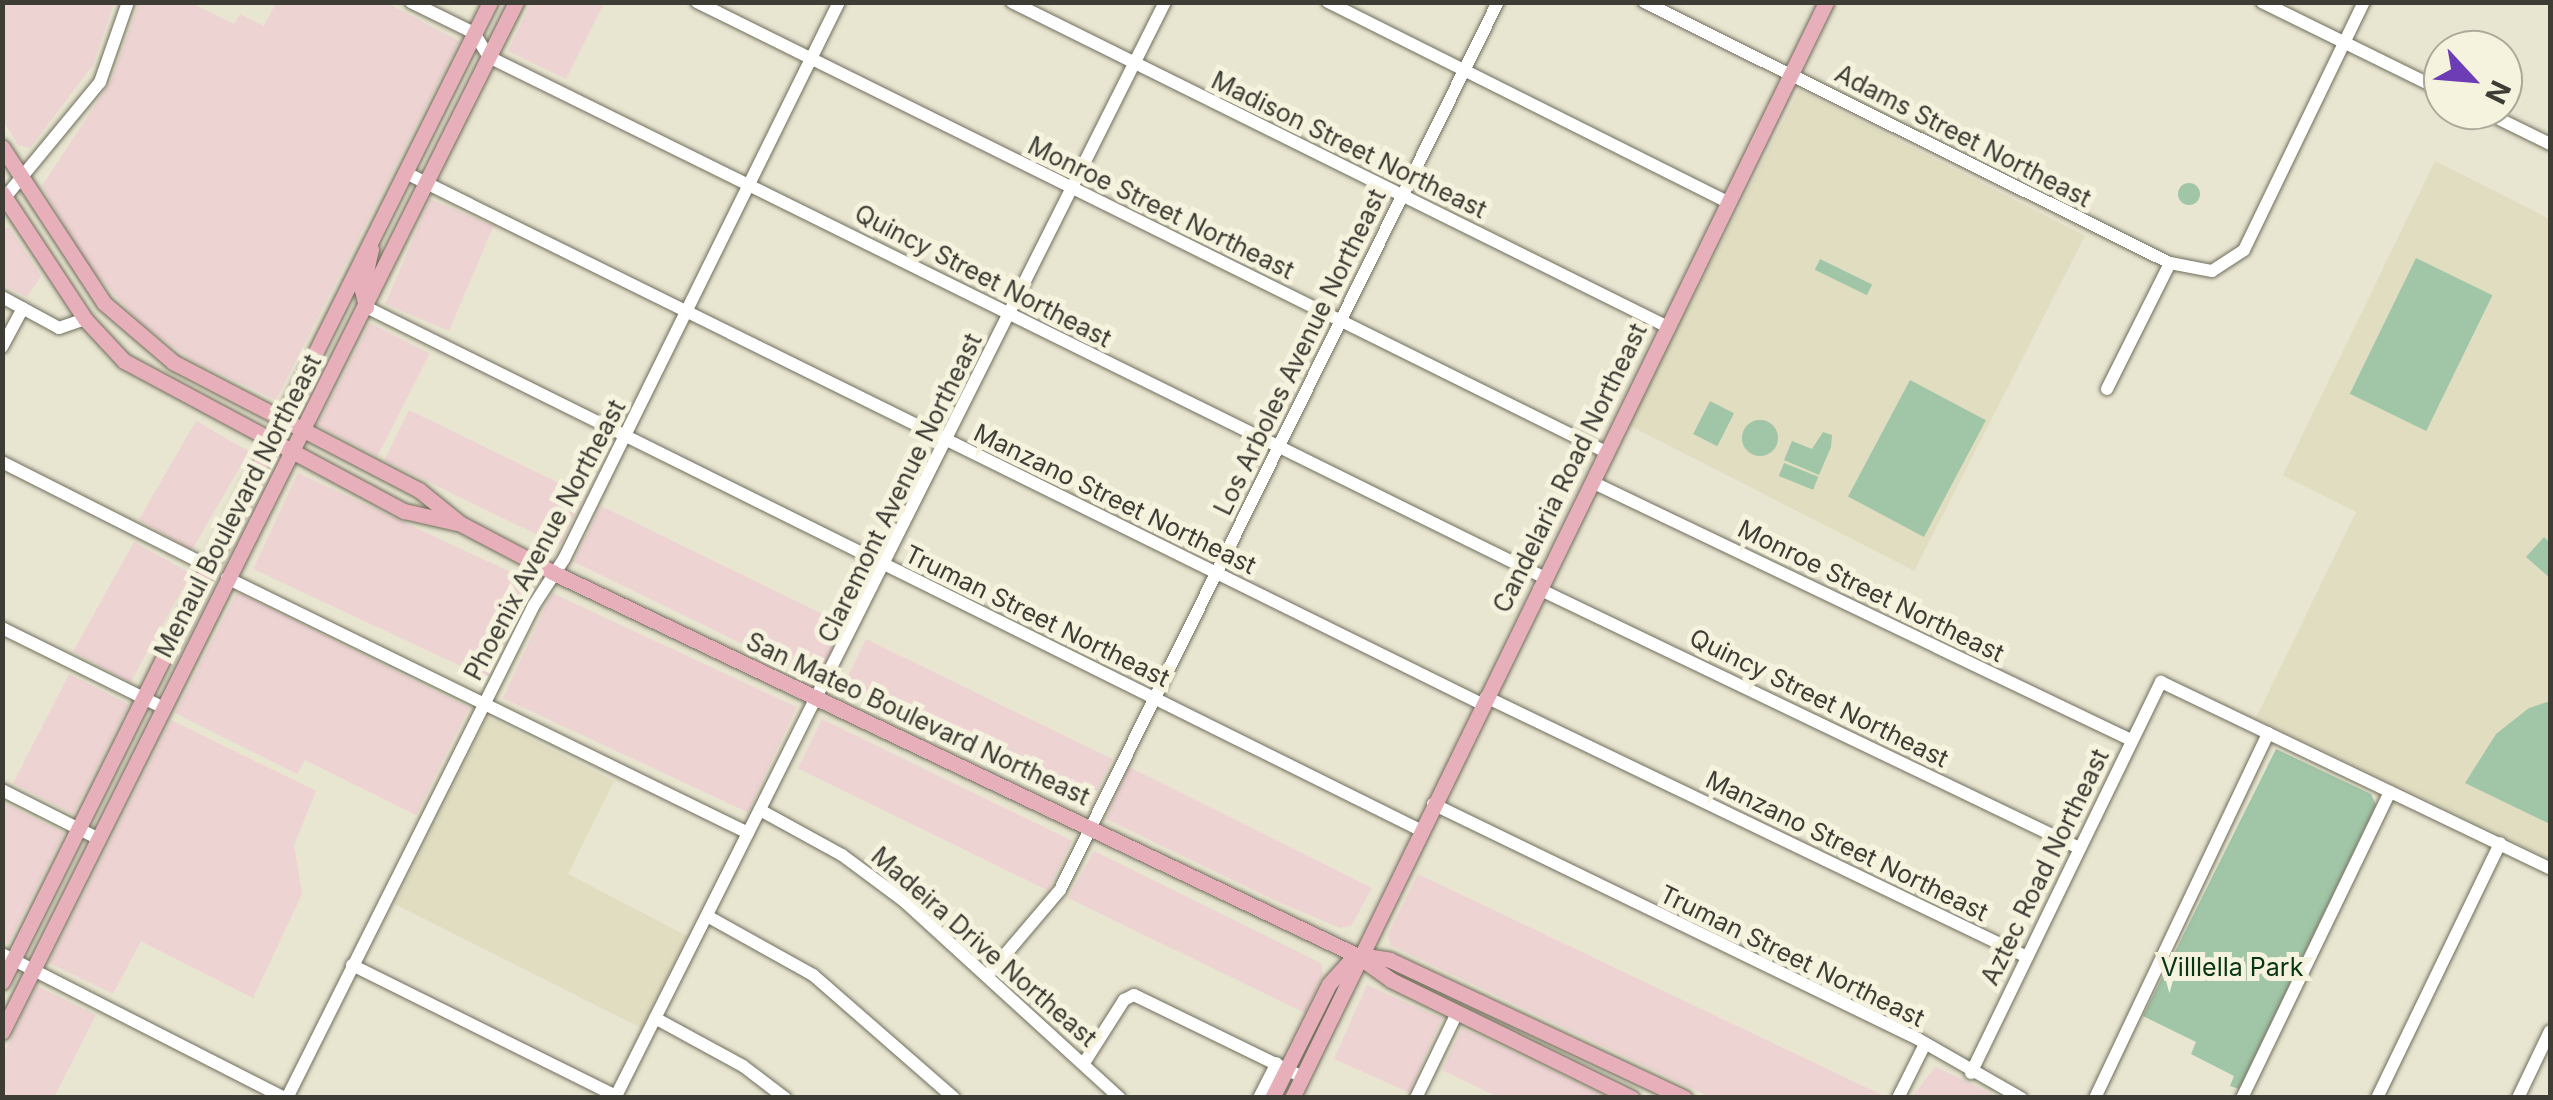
<!DOCTYPE html>
<html>
<head>
<meta charset="utf-8">
<style>
  body { margin:0 }
  #map { position:relative; width:2553px; height:1100px; overflow:hidden; background:#e8e5d1; font-family:Inter,sans-serif }
  div>[style] { position:absolute }
  .commercial>* { inset:0; background:#eed3d3; transform-origin:0 0 }
  .built>* { inset:0; background:#e1ddc1; transform-origin:0 0 }
  .green>* { inset:0; background:#a1c5a7; transform-origin:0 0 }
  .round { border-radius:50% }
  .roads { filter:drop-shadow(0 0 2px #706e5c) drop-shadow(0 0 2px #706e5c) }
  .minor>* { height:12px; margin:-6px; padding:0 6px; transform-origin:6px; border-radius:6px; background:#fff }
  .major>* { height:15px; margin:-7.5px; padding:0 7.5px; transform-origin:7.5px; border-radius:7.5px; background:#e6afb9 }
  span { translate:-50% -50%; white-space:nowrap; text-align:center; line-height:1.15; -webkit-text-stroke:10px #f5f2de; paint-order:stroke }
  .street-label { font-size:25px; color:#3e3d35 }
  .park-label { font-size:25px; color:#083516 }
  .frame { position:absolute; inset:0; border:5px solid #3e3d35; pointer-events:none }
  .north { position:absolute; left:2423px; top:30px; width:100px; height:100px; box-sizing:border-box; background:#f5f2de; border:2px solid #acaa9a; border-radius:50%; rotate:116deg; font-size:28px; font-weight:700; line-height:40px; text-align:center; color:#3e3d35 }
  .north::after { content:''; display:block; margin:auto; width:35px; height:45px; background:#6c3db4; clip-path:polygon(50% 0,100% 100%,50% 72%,0 100%) }
</style>
</head>
<body>
<div id="map">
  <div class="commercial">
    <div style="clip-path:polygon(2px 3px,114px 3px,93px 65px,30px 148px,18px 145px,3px 120px)"></div>
    <div style="clip-path:polygon(139px 3px,191px 3px,234px 24px,240px 14px,264px 26px,276px 3px,387px 3px,459px 41px,276px 400px,193px 361px,141px 324px,86px 263px,42px 186px,111px 81px)"></div>
    <div style="clip-path:polygon(531px 3px,604px 3px,566px 79px,508px 51px)"></div>
    <div style="left:430px;top:199px;width:69px;height:114px;rotate:23deg"></div>
    <div style="clip-path:polygon(9px 227px,41px 276px,27px 297px,3px 285px,3px 228px)"></div>
    <div style="left:370px;top:323px;width:67px;height:115px;rotate:27deg"></div>
    <div style="left:409px;top:410px;width:195px;height:56px;rotate:26deg"></div>
    <div style="left:196px;top:421px;width:61px;height:114px;rotate:30deg"></div>
    <div style="left:298px;top:473px;width:257px;height:106px;rotate:25deg"></div>
    <div style="left:601px;top:506px;width:271px;height:62px;rotate:26deg"></div>
    <div style="left:134px;top:542px;width:65px;height:125px;rotate:29deg"></div>
    <div style="clip-path:polygon(237px 592px,469px 708px,416px 815px,305px 760px,297px 774px,175px 713px)"></div>
    <div style="left:552px;top:593px;width:270px;height:116px;rotate:25deg"></div>
    <div style="left:866px;top:639px;width:274px;height:57px;rotate:26deg"></div>
    <div style="left:69px;top:674px;width:67px;height:123px;rotate:27deg"></div>
    <div style="left:822px;top:719px;width:278px;height:55px;rotate:26deg"></div>
    <div style="clip-path:polygon(171px 720px,316px 791px,294px 845px,302px 894px,253px 998px,141px 941px,113px 994px,49px 963px)"></div>
    <div style="clip-path:polygon(1129px 767px,1372px 888px,1351px 926px,1340px 928px,1281px 903px,1106px 819px)"></div>
    <div style="clip-path:polygon(4px 803px,64px 833px,8px 944px,2px 941px)"></div>
    <div style="clip-path:polygon(1094px 851px,1321px 963px,1323px 974px,1305px 1013px,1068px 898px)"></div>
    <div style="clip-path:polygon(1418px 874px,1886px 1097px,1710px 1097px,1390px 945px,1388px 934px)"></div>
    <div style="left:1367px;top:985px;width:82px;height:81px;rotate:24deg"></div>
    <div style="clip-path:polygon(37px 986px,96px 1015px,54px 1097px,3px 1097px,3px 1055px)"></div>
    <div style="clip-path:polygon(1462px 1028px,1521px 1056px,1607px 1097px,1498px 1097px,1442px 1070px)"></div>
    <div style="clip-path:polygon(1935px 1067px,1940px 1069px,1998px 1097px,1912px 1097px)"></div>
  </div>
  <div class="built">
    <div style="left:1799px;top:90px;width:321px;height:376px;rotate:27deg"></div>
    <div style="clip-path:polygon(2435px 161px,2550px 219px,2550px 859px,2256px 718px,2356px 512px,2283px 475px)"></div>
    <div style="clip-path:polygon(487px 717px,614px 781px,568px 874px,687px 936px,641px 1028px,395px 904px)"></div>
  </div>
  <div class="green">
    <div class="round" style="left:2178px;top:183px;width:22px;height:22px"></div>
    <div style="left:2416px;top:258px;width:85px;height:151px;rotate:26deg"></div>
    <div style="left:1820px;top:259px;width:58px;height:12px;rotate:26deg"></div>
    <div style="left:1910px;top:380px;width:86px;height:132px;rotate:28deg"></div>
    <div style="left:1710px;top:401px;width:27px;height:37px;rotate:27deg"></div>
    <div class="round" style="left:1742px;top:420px;width:36px;height:36px"></div>
    <div style="clip-path:polygon(1823px 432px,1832px 435px,1831px 447px,1819px 475px,1784px 460px,1792px 441px,1812px 449px)"></div>
    <div style="left:1784px;top:463px;width:37px;height:14px;rotate:22deg"></div>
    <div style="clip-path:polygon(2544px 537px,2550px 543px,2550px 578px,2526px 557px)"></div>
    <div style="clip-path:polygon(2550px 701px,2550px 824px,2465px 783px,2496px 734px,2529px 708px)"></div>
    <div style="clip-path:polygon(2276px 749px,2371px 794px,2376px 805px,2239px 1089px,2230px 1086px,2234px 1076px,2191px 1054px,2196px 1042px,2143px 1016px)"></div>
  </div>
  <div class="roads">
    <div class="minor">
      <div style="left:411px;top:2px;width:70px;rotate:26.2deg"></div>
      <div style="left:474px;top:33px;width:28px;rotate:58deg"></div>
      <div style="left:489px;top:57px;width:1178px;rotate:26.26deg"></div>
      <div style="left:697px;top:2px;width:1014px;rotate:26.34deg"></div>
      <div style="left:1012px;top:2px;width:730px;rotate:26.35deg"></div>
      <div style="left:1328px;top:2px;width:446px;rotate:26.6deg"></div>
      <div style="left:1644px;top:2px;width:587px;rotate:26.39deg"></div>
      <div style="left:2170px;top:263px;width:43px;rotate:10.8deg"></div>
      <div style="left:2212px;top:271px;width:38px;rotate:-33deg"></div>
      <div style="left:2244px;top:250px;width:276px;rotate:-64.2deg"></div>
      <div style="left:2262px;top:2px;width:202px;rotate:26.2deg"></div>
      <div style="left:2481px;top:110px;width:77px;rotate:26.2deg"></div>
      <div style="left:406px;top:173px;width:1200px;rotate:26.27deg"></div>
      <div style="left:2px;top:201px;width:154px;rotate:-50.5deg"></div>
      <div style="left:100px;top:82px;width:85px;rotate:-70.7deg"></div>
      <div style="left:2px;top:297px;width:65px;rotate:28.5deg"></div>
      <div style="left:59px;top:328px;width:28px;rotate:-19deg"></div>
      <div style="left:366px;top:307px;width:1177px;rotate:26.39deg"></div>
      <div style="left:2px;top:347px;width:44px;rotate:-61.7deg"></div>
      <div style="left:2107px;top:389px;width:141px;rotate:-63.4deg"></div>
      <div style="left:2px;top:462px;width:231px;rotate:26.8deg"></div>
      <div style="left:1592px;top:482px;width:598px;rotate:25.58deg"></div>
      <div style="left:227px;top:578px;width:580px;rotate:26.08deg"></div>
      <div style="left:1539px;top:589px;width:599px;rotate:25.62deg"></div>
      <div style="left:2px;top:628px;width:181px;rotate:26.3deg"></div>
      <div style="left:1486px;top:697px;width:600px;rotate:25.67deg"></div>
      <div style="left:2px;top:790px;width:109px;rotate:26.8deg"></div>
      <div style="left:1433px;top:804px;width:539px;rotate:25.85deg"></div>
      <div style="left:1918px;top:1039px;width:119px;rotate:29.8deg"></div>
      <div style="left:760px;top:810px;width:94px;rotate:28.8deg"></div>
      <div style="left:842px;top:855px;width:77px;rotate:36.6deg"></div>
      <div style="left:904px;top:901px;width:292px;rotate:42.4deg"></div>
      <div style="left:707px;top:916px;width:121px;rotate:29.1deg"></div>
      <div style="left:813px;top:975px;width:187px;rotate:41.1deg"></div>
      <div style="left:2px;top:954px;width:318px;rotate:27deg"></div>
      <div style="left:352px;top:965px;width:295px;rotate:26.4deg"></div>
      <div style="left:987px;top:976px;width:113px;rotate:-49.7deg"></div>
      <div style="left:1060px;top:890px;width:990px;rotate:-63.75deg"></div>
      <div style="left:655px;top:1018px;width:100px;rotate:28.6deg"></div>
      <div style="left:743px;top:1066px;width:53px;rotate:37.3deg"></div>
      <div style="left:1084px;top:1063px;width:75px;rotate:-57.6deg"></div>
      <div style="left:1124px;top:1000px;width:11px;rotate:-27deg"></div>
      <div style="left:1134px;top:995px;width:187px;rotate:26deg"></div>
      <div style="left:1971px;top:1073px;width:435px;rotate:-64.1deg"></div>
      <div style="left:2161px;top:682px;width:431px;rotate:25.6deg"></div>
      <div style="left:287px;top:1098px;width:551px;rotate:-63.39deg"></div>
      <div style="left:534px;top:605px;width:55px;rotate:-56.9deg"></div>
      <div style="left:564px;top:559px;width:621px;rotate:-63.72deg"></div>
      <div style="left:615px;top:1098px;width:1226px;rotate:-63.35deg"></div>
      <div style="left:1259px;top:1098px;width:39px;rotate:-63deg"></div>
      <div style="left:1416px;top:1098px;width:94px;rotate:-64.2deg"></div>
      <div style="left:1898px;top:1098px;width:58px;rotate:-63.4deg"></div>
      <div style="left:2095px;top:1098px;width:404px;rotate:-64.6deg"></div>
      <div style="left:2242px;top:1098px;width:340px;rotate:-64.2deg"></div>
      <div style="left:2377px;top:1098px;width:283px;rotate:-64.2deg"></div>
      <div style="left:2518px;top:1098px;width:74px;rotate:-64.5deg"></div>
    </div>
    <div class="major">
      <div style="left:2px;top:147px;width:186px;rotate:56.8deg"></div>
      <div style="left:104px;top:303px;width:91px;rotate:40.5deg"></div>
      <div style="left:173px;top:362px;width:277px;rotate:27.5deg"></div>
      <div style="left:419px;top:490px;width:54px;rotate:39deg"></div>
      <div style="left:461px;top:524px;width:105px;rotate:27.8deg"></div>
      <div style="left:554px;top:573px;width:888px;rotate:25.47deg"></div>
      <div style="left:1356px;top:955px;width:43px;rotate:35.5deg"></div>
      <div style="left:1391px;top:980px;width:268px;rotate:26.1deg"></div>
      <div style="left:2px;top:193px;width:151px;rotate:56.6deg"></div>
      <div style="left:85px;top:319px;width:57px;rotate:47.1deg"></div>
      <div style="left:124px;top:361px;width:318px;rotate:28.2deg"></div>
      <div style="left:404px;top:511px;width:54px;rotate:12.8deg"></div>
      <div style="left:366px;top:307px;width:17px;rotate:-103deg"></div>
      <div style="left:362px;top:290px;width:42px;rotate:-77.6deg"></div>
      <div style="left:1360px;top:955px;width:30px;rotate:9deg"></div>
      <div style="left:1390px;top:960px;width:325px;rotate:25.1deg"></div>
      <div style="left:2px;top:982px;width:1095px;rotate:-63.53deg"></div>
      <div style="left:2px;top:1032px;width:1151px;rotate:-63.48deg"></div>
      <div style="left:1272px;top:1098px;width:127px;rotate:-63.4deg"></div>
      <div style="left:1329px;top:984px;width:31px;rotate:-48deg"></div>
      <div style="left:1292px;top:1098px;width:1219px;rotate:-64.02deg"></div>
    </div>
  </div>
  <div class="street-label">
    <span style="left:1963px;top:136px;rotate:27deg">Adams Street Northeast</span>
    <span style="left:1349px;top:145px;rotate:26deg">Madison Street Northeast</span>
    <span style="left:1161px;top:208px;rotate:26deg">Monroe Street Northeast</span>
    <span style="left:983px;top:276px;rotate:27deg">Quincy Street Northeast</span>
    <span style="left:1300px;top:352px;rotate:-64deg">Los Arboles Avenue Northeast</span>
    <span style="left:1570px;top:468px;rotate:-64deg">Candelaria Road Northeast</span>
    <span style="left:900px;top:488px;rotate:-64deg">Claremont Avenue Northeast</span>
    <span style="left:1115px;top:499px;rotate:26deg">Manzano Street Northeast</span>
    <span style="left:238px;top:506px;rotate:-63deg">Menaul Boulevard Northeast</span>
    <span style="left:545px;top:540px;rotate:-62deg">Phoenix Avenue Northeast</span>
    <span style="left:1871px;top:591px;rotate:26deg">Monroe Street Northeast</span>
    <span style="left:1037px;top:616px;rotate:26deg">Truman Street Northeast</span>
    <span style="left:1819px;top:698px;rotate:26deg">Quincy Street Northeast</span>
    <span style="left:918px;top:719px;rotate:25deg">San Mateo Boulevard Northeast</span>
    <span style="left:1847px;top:846px;rotate:26deg">Manzano Street Northeast</span>
    <span style="left:2045px;top:867px;rotate:-64deg">Aztec Road Northeast</span>
    <span style="left:984px;top:947px;rotate:41deg">Madeira Drive Northeast</span>
    <span style="left:1792px;top:956px;rotate:26deg">Truman Street Northeast</span>
  </div>
  <div class="park-label">
    <span style="left:2232px;top:967px">Villlella Park</span>
  </div>
  <div class="frame"></div>
  <div class="north">N</div>
</div>
</body>
</html>
